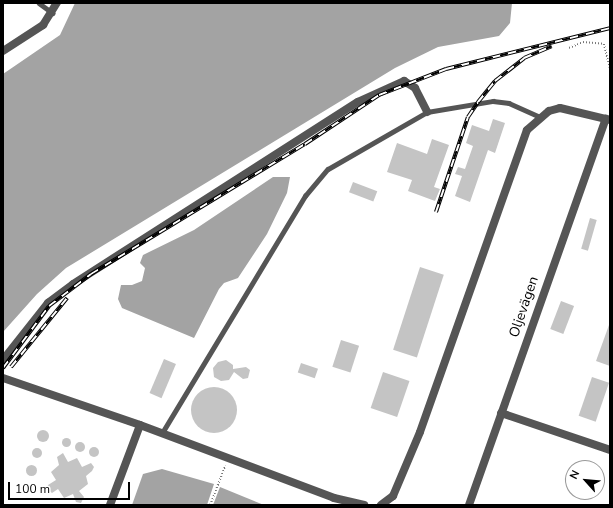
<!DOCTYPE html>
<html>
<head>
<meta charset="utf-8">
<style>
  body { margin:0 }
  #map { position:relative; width:613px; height:508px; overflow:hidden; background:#fff; font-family:"Nunito Sans",sans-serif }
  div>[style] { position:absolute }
  .water>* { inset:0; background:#a3a3a3 }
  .building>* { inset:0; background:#c4c4c4; transform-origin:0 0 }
  .round { border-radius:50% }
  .path>* { height:1.5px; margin-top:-0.75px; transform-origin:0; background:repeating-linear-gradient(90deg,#777 0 1px,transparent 0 3px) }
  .lane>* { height:4.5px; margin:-2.25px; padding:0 2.25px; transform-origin:2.25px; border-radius:2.25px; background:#555 }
  .street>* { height:8px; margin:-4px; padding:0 4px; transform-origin:4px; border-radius:4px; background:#555 }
  .rail>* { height:4px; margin-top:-2px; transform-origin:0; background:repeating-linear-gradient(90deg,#fff 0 8px,#000 0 16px); box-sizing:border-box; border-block:1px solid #000 }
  span { translate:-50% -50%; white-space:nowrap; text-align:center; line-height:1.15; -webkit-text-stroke:3.5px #fff; paint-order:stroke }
  .street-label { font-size:14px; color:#000 }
  .frame { position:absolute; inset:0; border:4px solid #000; pointer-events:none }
  .north { position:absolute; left:565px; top:460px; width:40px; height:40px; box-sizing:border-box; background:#fff; border:1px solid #999; border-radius:50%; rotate:297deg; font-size:11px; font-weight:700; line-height:16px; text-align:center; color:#000 }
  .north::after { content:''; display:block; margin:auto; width:14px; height:18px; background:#000; clip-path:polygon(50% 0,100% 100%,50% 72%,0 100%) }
  .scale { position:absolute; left:8px; top:482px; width:122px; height:18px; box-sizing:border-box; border:2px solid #000; border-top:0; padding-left:5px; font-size:12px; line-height:14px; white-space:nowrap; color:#000; -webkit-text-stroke:3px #fff; paint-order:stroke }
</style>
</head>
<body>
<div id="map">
  <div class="water">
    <div style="clip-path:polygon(75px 3px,512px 3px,510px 23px,499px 36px,438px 47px,395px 68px,66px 268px,37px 294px,3px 332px,3px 74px,60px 35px)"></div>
    <div style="clip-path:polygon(273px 177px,290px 177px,287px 193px,267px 234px,238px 278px,224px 283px,219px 289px,194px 338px,122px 308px,118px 299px,121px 285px,132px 285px,142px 281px,145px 268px,140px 263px,143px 255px,194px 230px)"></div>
    <div style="clip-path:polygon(162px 469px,214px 484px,207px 505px,132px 505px,143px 474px)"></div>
    <div style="clip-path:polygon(220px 487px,264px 505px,213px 505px)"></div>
  </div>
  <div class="building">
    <div style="clip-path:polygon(493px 119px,505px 123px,495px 153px,488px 150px,470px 202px,455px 196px,462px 176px,455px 174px,458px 167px,465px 169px,473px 146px,466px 143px,472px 125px,489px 131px)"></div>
    <div style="clip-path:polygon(432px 139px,449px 145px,434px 187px,440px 189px,435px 201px,408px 191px,412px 180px,387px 172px,397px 143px,427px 154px)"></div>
    <div style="left:353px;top:182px;width:26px;height:11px;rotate:21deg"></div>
    <div style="left:590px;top:218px;width:7px;height:32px;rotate:16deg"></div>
    <div style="left:420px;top:267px;width:25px;height:87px;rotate:18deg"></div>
    <div style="left:561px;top:301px;width:14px;height:30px;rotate:21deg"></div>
    <div style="clip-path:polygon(609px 325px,610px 325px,610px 366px,596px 361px)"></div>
    <div style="left:341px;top:340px;width:19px;height:28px;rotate:18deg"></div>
    <div style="left:164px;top:359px;width:13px;height:37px;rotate:23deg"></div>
    <div style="clip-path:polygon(226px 360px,233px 365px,233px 369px,246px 367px,250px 370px,248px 378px,243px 379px,234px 372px,229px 380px,221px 381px,214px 377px,213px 368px,218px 362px)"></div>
    <div style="left:301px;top:363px;width:18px;height:10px;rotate:19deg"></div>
    <div style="left:383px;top:372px;width:28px;height:38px;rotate:19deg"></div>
    <div style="left:592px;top:377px;width:18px;height:41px;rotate:19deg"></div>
    <div class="round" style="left:191px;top:387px;width:46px;height:46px"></div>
    <div class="round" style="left:37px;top:430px;width:12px;height:12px"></div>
    <div class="round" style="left:61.5px;top:437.5px;width:9px;height:9px"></div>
    <div class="round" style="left:75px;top:442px;width:10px;height:10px"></div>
    <div class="round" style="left:89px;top:447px;width:10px;height:10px"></div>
    <div class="round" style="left:32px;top:448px;width:10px;height:10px"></div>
    <div style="clip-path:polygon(63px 453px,68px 462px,77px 458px,82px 467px,91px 463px,94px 467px,92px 471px,86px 476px,88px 484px,79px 491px,84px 497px,81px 503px,76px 502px,73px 494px,64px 498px,58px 489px,52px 493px,47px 489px,48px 485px,56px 480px,51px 472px,59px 465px,57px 457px)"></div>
    <div class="round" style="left:25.5px;top:464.5px;width:11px;height:11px"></div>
  </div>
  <div class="path">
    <div style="left:569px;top:48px;width:15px;rotate:-23deg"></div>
    <div style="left:583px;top:42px;width:21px;rotate:5deg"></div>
    <div style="left:604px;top:44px;width:25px;rotate:76deg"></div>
    <div style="left:210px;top:505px;width:42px;rotate:-69deg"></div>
  </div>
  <div class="lane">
    <div style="left:39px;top:3px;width:17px;rotate:36deg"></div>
    <div style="left:162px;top:433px;width:277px;rotate:-58.9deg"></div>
    <div style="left:305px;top:196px;width:35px;rotate:-50deg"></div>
    <div style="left:328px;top:169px;width:114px;rotate:-29.9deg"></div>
    <div style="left:427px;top:112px;width:67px;rotate:-9.5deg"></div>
    <div style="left:493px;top:101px;width:16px;rotate:7deg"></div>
    <div style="left:509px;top:103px;width:35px;rotate:24deg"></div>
  </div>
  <div class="street">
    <div style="left:3px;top:51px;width:48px;rotate:-33deg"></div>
    <div style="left:43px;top:25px;width:26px;rotate:-58deg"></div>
    <div style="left:3px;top:360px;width:73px;rotate:-51.7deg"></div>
    <div style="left:48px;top:303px;width:31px;rotate:-37deg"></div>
    <div style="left:73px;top:284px;width:338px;rotate:-32.6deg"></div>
    <div style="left:358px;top:102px;width:51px;rotate:-24.5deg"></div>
    <div style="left:404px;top:81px;width:13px;rotate:32deg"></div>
    <div style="left:415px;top:88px;width:27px;rotate:63deg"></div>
    <div style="left:3px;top:378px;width:145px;rotate:18.9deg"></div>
    <div style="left:140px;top:425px;width:207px;rotate:20.6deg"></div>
    <div style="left:334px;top:498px;width:31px;rotate:13deg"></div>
    <div style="left:501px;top:413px;width:115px;rotate:18.7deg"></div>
    <div style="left:110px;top:505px;width:85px;rotate:-69.4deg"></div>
    <div style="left:381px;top:505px;width:15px;rotate:-37deg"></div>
    <div style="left:393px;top:496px;width:69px;rotate:-67.1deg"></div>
    <div style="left:420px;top:432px;width:320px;rotate:-70.5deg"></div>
    <div style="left:527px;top:130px;width:29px;rotate:-41deg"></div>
    <div style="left:549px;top:111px;width:11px;rotate:-15deg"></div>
    <div style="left:560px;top:108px;width:51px;rotate:13.5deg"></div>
    <div style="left:469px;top:505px;width:410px;rotate:-70.5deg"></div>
  </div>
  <div class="rail">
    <div style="left:436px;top:212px;width:100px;rotate:-71.4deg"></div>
    <div style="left:468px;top:117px;width:18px;rotate:-56deg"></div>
    <div style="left:478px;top:102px;width:27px;rotate:-51deg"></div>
    <div style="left:495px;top:81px;width:37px;rotate:-38deg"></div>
    <div style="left:524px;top:58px;width:30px;rotate:-23deg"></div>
    <div style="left:11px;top:367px;width:89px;rotate:-50.9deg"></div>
    <div style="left:3px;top:368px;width:77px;rotate:-53.4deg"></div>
    <div style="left:49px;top:306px;width:53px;rotate:-37.3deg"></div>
    <div style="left:91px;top:274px;width:250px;rotate:-31.3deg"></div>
    <div style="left:305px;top:144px;width:89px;rotate:-33.5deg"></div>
    <div style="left:379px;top:95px;width:72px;rotate:-21.2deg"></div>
    <div style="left:446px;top:69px;width:169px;rotate:-14deg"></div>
  </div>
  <div class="street-label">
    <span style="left:524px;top:307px;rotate:-71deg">Oljevägen</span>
  </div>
  <div class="frame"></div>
  <div class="north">N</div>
  <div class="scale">100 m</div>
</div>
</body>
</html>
